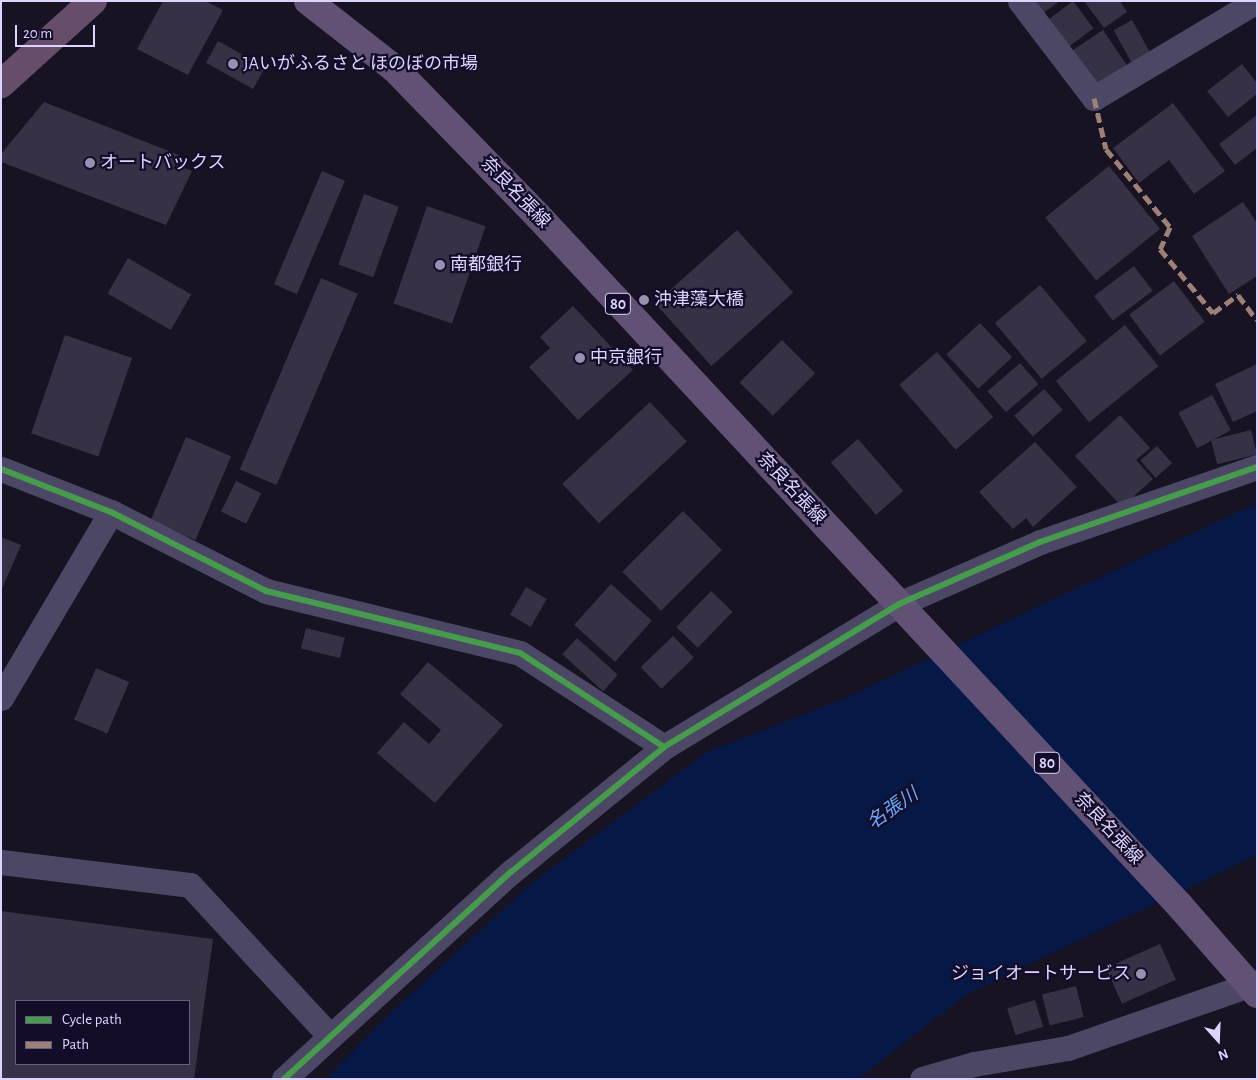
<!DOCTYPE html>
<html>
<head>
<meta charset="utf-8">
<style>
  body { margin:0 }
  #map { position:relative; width:1258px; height:1080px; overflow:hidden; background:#181323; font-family:"Alegreya Sans","Noto Sans JP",sans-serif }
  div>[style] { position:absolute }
  .water>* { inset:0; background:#061846 }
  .building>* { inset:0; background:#363145; transform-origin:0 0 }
  .minor>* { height:25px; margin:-12.5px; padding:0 12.5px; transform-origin:12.5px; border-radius:12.5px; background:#4b4764 }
  .major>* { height:28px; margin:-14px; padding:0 14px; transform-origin:14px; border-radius:14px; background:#615275 }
  .highway>* { height:28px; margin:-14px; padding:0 14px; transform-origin:14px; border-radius:14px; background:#664e6a }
  .quiet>* { height:5px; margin-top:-2.5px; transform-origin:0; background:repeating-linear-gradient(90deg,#9e8076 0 10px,transparent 0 15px) }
  .cycleway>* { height:6px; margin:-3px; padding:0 3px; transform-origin:3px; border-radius:3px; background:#469c4c }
  .dots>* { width:14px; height:14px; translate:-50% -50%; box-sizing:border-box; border:2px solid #140d29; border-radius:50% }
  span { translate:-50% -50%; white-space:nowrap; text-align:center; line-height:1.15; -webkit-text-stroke:4.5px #140d29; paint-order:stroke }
  .shield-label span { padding:1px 4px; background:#140d29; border:1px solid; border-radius:4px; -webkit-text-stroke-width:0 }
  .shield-label { font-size:16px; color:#ddd5ff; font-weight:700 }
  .poi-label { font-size:18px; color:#ddd5ff }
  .left { translate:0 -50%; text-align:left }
  .right { translate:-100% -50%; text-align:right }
  .street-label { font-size:18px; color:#ddd5ff }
  .water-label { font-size:19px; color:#63a9ff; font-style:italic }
  .frame { position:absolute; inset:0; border:2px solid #ddd5ff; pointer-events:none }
  .legend { position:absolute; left:15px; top:1000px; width:175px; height:65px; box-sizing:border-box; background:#140d29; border:1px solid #645d7f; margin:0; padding:6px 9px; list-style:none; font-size:15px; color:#ddd5ff }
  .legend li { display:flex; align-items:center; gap:10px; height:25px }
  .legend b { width:25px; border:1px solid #645d7f }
  .north { position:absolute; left:1193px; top:1015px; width:50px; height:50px; -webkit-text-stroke:4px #140d29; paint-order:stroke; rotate:160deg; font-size:14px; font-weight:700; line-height:20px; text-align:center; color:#ddd5ff }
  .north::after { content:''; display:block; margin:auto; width:18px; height:22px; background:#ddd5ff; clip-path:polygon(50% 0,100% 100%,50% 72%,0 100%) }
  .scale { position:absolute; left:15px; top:25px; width:80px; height:22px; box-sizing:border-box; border:2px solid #ddd5ff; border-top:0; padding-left:6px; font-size:15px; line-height:18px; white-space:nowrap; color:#ddd5ff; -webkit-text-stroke:4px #140d29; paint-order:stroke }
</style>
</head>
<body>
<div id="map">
  <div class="water">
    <div style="clip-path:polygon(1257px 503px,1257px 855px,967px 994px,858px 1079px,326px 1079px,395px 1009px,532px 883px,707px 752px,843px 699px)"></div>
  </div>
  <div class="building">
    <div style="clip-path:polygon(163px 1px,205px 1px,223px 10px,188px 75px,137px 49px)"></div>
    <div style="clip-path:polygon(1034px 1px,1060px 1px,1043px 13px)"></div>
    <div style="left:1073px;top:1px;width:34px;height:31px;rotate:53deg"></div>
    <div style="clip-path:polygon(1084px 1px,1120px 1px,1127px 12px,1104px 28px)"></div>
    <div style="left:1132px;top:20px;width:43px;height:21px;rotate:61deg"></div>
    <div style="left:1103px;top:30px;width:50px;height:40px;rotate:56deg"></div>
    <div style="left:218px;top:41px;width:54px;height:25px;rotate:29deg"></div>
    <div style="clip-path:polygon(1242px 64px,1257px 83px,1257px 94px,1228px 117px,1207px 91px)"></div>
    <div style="clip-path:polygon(44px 102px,179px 155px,175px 164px,192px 171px,166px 225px,1px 162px,1px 154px)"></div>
    <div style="clip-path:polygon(1173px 103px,1225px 171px,1194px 194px,1169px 160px,1139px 183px,1113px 148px)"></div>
    <div style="clip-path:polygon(1257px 115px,1257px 148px,1235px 165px,1219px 144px)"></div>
    <div style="left:1109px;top:166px;width:81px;height:82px;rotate:51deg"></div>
    <div style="left:322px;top:171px;width:25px;height:123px;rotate:23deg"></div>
    <div style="left:364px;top:194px;width:37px;height:75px;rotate:20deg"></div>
    <div style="clip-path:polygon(1243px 202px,1257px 223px,1257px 276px,1229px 294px,1192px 236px)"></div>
    <div style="left:427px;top:206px;width:62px;height:103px;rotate:19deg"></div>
    <div style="left:737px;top:230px;width:84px;height:110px;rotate:48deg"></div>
    <div style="left:128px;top:258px;width:73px;height:41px;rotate:30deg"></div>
    <div style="left:1134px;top:266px;width:31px;height:50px;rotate:53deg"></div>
    <div style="left:321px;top:278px;width:40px;height:208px;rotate:23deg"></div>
    <div style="left:1174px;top:281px;width:51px;height:56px;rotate:53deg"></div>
    <div style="left:1040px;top:285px;width:73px;height:59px;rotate:50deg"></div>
    <div style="clip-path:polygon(573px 306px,633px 370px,578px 420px,529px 367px,550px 348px,540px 337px)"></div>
    <div style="left:980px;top:323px;width:47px;height:46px;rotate:47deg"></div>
    <div style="left:1125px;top:325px;width:53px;height:89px;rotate:51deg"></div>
    <div style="left:65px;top:335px;width:71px;height:104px;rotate:19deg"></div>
    <div style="left:782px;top:340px;width:47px;height:60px;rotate:45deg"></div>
    <div style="left:937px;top:352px;width:86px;height:50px;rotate:49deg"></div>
    <div style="left:1020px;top:363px;width:28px;height:43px;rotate:49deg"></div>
    <div style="clip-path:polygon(1257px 364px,1257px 411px,1233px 422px,1215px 384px)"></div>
    <div style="left:1044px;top:389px;width:28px;height:40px;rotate:48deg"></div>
    <div style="left:1212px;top:395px;width:40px;height:38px;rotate:62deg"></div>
    <div style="left:650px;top:402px;width:54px;height:120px;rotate:47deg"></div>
    <div style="clip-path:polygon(1120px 415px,1150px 448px,1136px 460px,1153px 479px,1122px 507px,1075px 456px)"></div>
    <div style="left:1251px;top:430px;width:25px;height:41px;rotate:76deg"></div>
    <div style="left:186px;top:437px;width:49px;height:91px;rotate:23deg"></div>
    <div style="left:858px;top:439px;width:69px;height:36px;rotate:49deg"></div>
    <div style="clip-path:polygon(1035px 442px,1077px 487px,1033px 527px,1026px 518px,1013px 529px,979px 492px)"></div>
    <div style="left:1157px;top:446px;width:23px;height:22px;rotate:49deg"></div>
    <div style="left:236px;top:481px;width:28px;height:34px;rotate:26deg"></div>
    <div style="left:683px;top:511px;width:55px;height:86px;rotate:45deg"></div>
    <div style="clip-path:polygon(1px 537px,21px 545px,1px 591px)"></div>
    <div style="left:611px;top:584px;width:55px;height:55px;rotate:42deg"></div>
    <div style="left:526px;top:587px;width:24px;height:32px;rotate:30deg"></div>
    <div style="left:711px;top:591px;width:30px;height:50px;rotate:44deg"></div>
    <div style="left:306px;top:628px;width:40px;height:21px;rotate:14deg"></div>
    <div style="left:673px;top:636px;width:30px;height:45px;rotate:46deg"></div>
    <div style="left:577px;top:638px;width:55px;height:22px;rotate:42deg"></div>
    <div style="clip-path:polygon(428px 662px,503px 725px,435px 803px,377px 753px,404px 722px,429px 744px,441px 730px,400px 694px)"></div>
    <div style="left:96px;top:668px;width:36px;height:56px;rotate:23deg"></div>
    <div style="clip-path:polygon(evenodd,1px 911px,213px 939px,194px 1079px,1px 1079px,1px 911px,16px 1001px,189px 1001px,189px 1064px,16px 1064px,16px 1001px)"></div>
    <div style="left:1160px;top:944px;width:39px;height:59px;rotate:66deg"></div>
    <div style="left:1076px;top:986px;width:32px;height:35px;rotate:76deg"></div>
    <div style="left:1035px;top:1000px;width:28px;height:29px;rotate:73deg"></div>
  </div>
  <div class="minor">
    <div style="left:1020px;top:1px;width:122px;rotate:52.7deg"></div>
    <div style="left:1094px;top:98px;width:190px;rotate:-30.8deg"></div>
    <div style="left:1px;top:469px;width:118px;rotate:21.4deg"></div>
    <div style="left:111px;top:512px;width:174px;rotate:27deg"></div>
    <div style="left:266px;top:591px;width:261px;rotate:13.7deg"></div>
    <div style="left:520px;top:653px;width:172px;rotate:33.1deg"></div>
    <div style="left:1px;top:698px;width:216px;rotate:-59.4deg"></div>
    <div style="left:1px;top:862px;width:190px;rotate:6.9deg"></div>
    <div style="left:190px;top:885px;width:206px;rotate:47.2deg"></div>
    <div style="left:284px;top:1079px;width:307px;rotate:-42.4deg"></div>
    <div style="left:511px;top:872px;width:198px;rotate:-39.2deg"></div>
    <div style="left:664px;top:747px;width:275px;rotate:-31.3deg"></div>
    <div style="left:899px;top:604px;width:154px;rotate:-23.7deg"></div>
    <div style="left:1040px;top:542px;width:230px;rotate:-19.1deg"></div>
    <div style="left:922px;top:1079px;width:54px;rotate:-16.1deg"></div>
    <div style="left:974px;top:1064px;width:95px;rotate:-9.7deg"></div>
    <div style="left:1068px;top:1048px;width:200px;rotate:-19.2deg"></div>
  </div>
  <div class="major">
    <div style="left:308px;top:1px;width:110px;rotate:38deg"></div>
    <div style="left:395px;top:69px;width:205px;rotate:45.8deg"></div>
    <div style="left:538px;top:216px;width:942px;rotate:47.06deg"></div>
    <div style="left:1180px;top:906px;width:117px;rotate:48.8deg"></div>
  </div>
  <div class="highway">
    <div style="left:1px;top:84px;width:124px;rotate:-42.1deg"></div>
  </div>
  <div class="quiet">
    <div style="left:1094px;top:98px;width:52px;rotate:76.8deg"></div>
    <div style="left:1106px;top:149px;width:101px;rotate:50.6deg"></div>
    <div style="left:1170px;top:227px;width:24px;rotate:114deg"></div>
    <div style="left:1160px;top:249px;width:83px;rotate:50.4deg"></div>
    <div style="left:1213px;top:313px;width:31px;rotate:-36deg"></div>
    <div style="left:1238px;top:295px;width:31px;rotate:53deg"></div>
  </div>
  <div class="cycleway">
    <div style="left:1px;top:469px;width:118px;rotate:21.4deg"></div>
    <div style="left:111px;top:512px;width:174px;rotate:27deg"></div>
    <div style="left:266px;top:591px;width:261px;rotate:13.7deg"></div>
    <div style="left:520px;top:653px;width:172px;rotate:33.1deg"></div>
    <div style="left:284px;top:1079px;width:307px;rotate:-42.4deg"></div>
    <div style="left:511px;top:872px;width:198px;rotate:-39.2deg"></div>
    <div style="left:664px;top:747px;width:275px;rotate:-31.3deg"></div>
    <div style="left:899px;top:604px;width:154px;rotate:-23.7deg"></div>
    <div style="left:1040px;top:542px;width:230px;rotate:-19.1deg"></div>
  </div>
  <div class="dots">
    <div style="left:233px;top:64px;background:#9891b2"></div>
    <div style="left:90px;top:163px;background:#9891b2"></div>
    <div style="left:440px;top:265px;background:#9891b2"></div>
    <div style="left:644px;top:300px;background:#9891b2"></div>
    <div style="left:580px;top:358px;background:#9891b2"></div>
    <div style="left:1141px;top:974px;background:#9891b2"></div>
  </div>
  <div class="shield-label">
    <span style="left:618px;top:304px">80</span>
    <span style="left:1047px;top:763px">80</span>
  </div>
  <div class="poi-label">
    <span class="left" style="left:243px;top:64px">JAいがふるさと ほのぼの市場</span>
    <span class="left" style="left:100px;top:163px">オートバックス</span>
    <span class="left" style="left:450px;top:265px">南都銀行</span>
    <span class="left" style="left:654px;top:300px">沖津藻大橋</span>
    <span class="left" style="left:590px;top:358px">中京銀行</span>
    <span class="right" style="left:1131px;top:974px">ジョイオートサービス</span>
  </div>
  <div class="street-label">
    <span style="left:515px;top:193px;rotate:46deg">奈良名張線</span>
    <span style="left:791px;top:489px;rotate:47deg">奈良名張線</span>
    <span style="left:1108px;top:829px;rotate:47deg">奈良名張線</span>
  </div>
  <div class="water-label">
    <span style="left:893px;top:809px;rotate:-35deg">名張川</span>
  </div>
  <div class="frame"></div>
  <ul class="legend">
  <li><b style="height:6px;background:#469c4c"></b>Cycle path</li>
  <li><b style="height:6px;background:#9e8076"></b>Path</li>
  </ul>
  <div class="north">N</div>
  <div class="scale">20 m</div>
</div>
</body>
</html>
